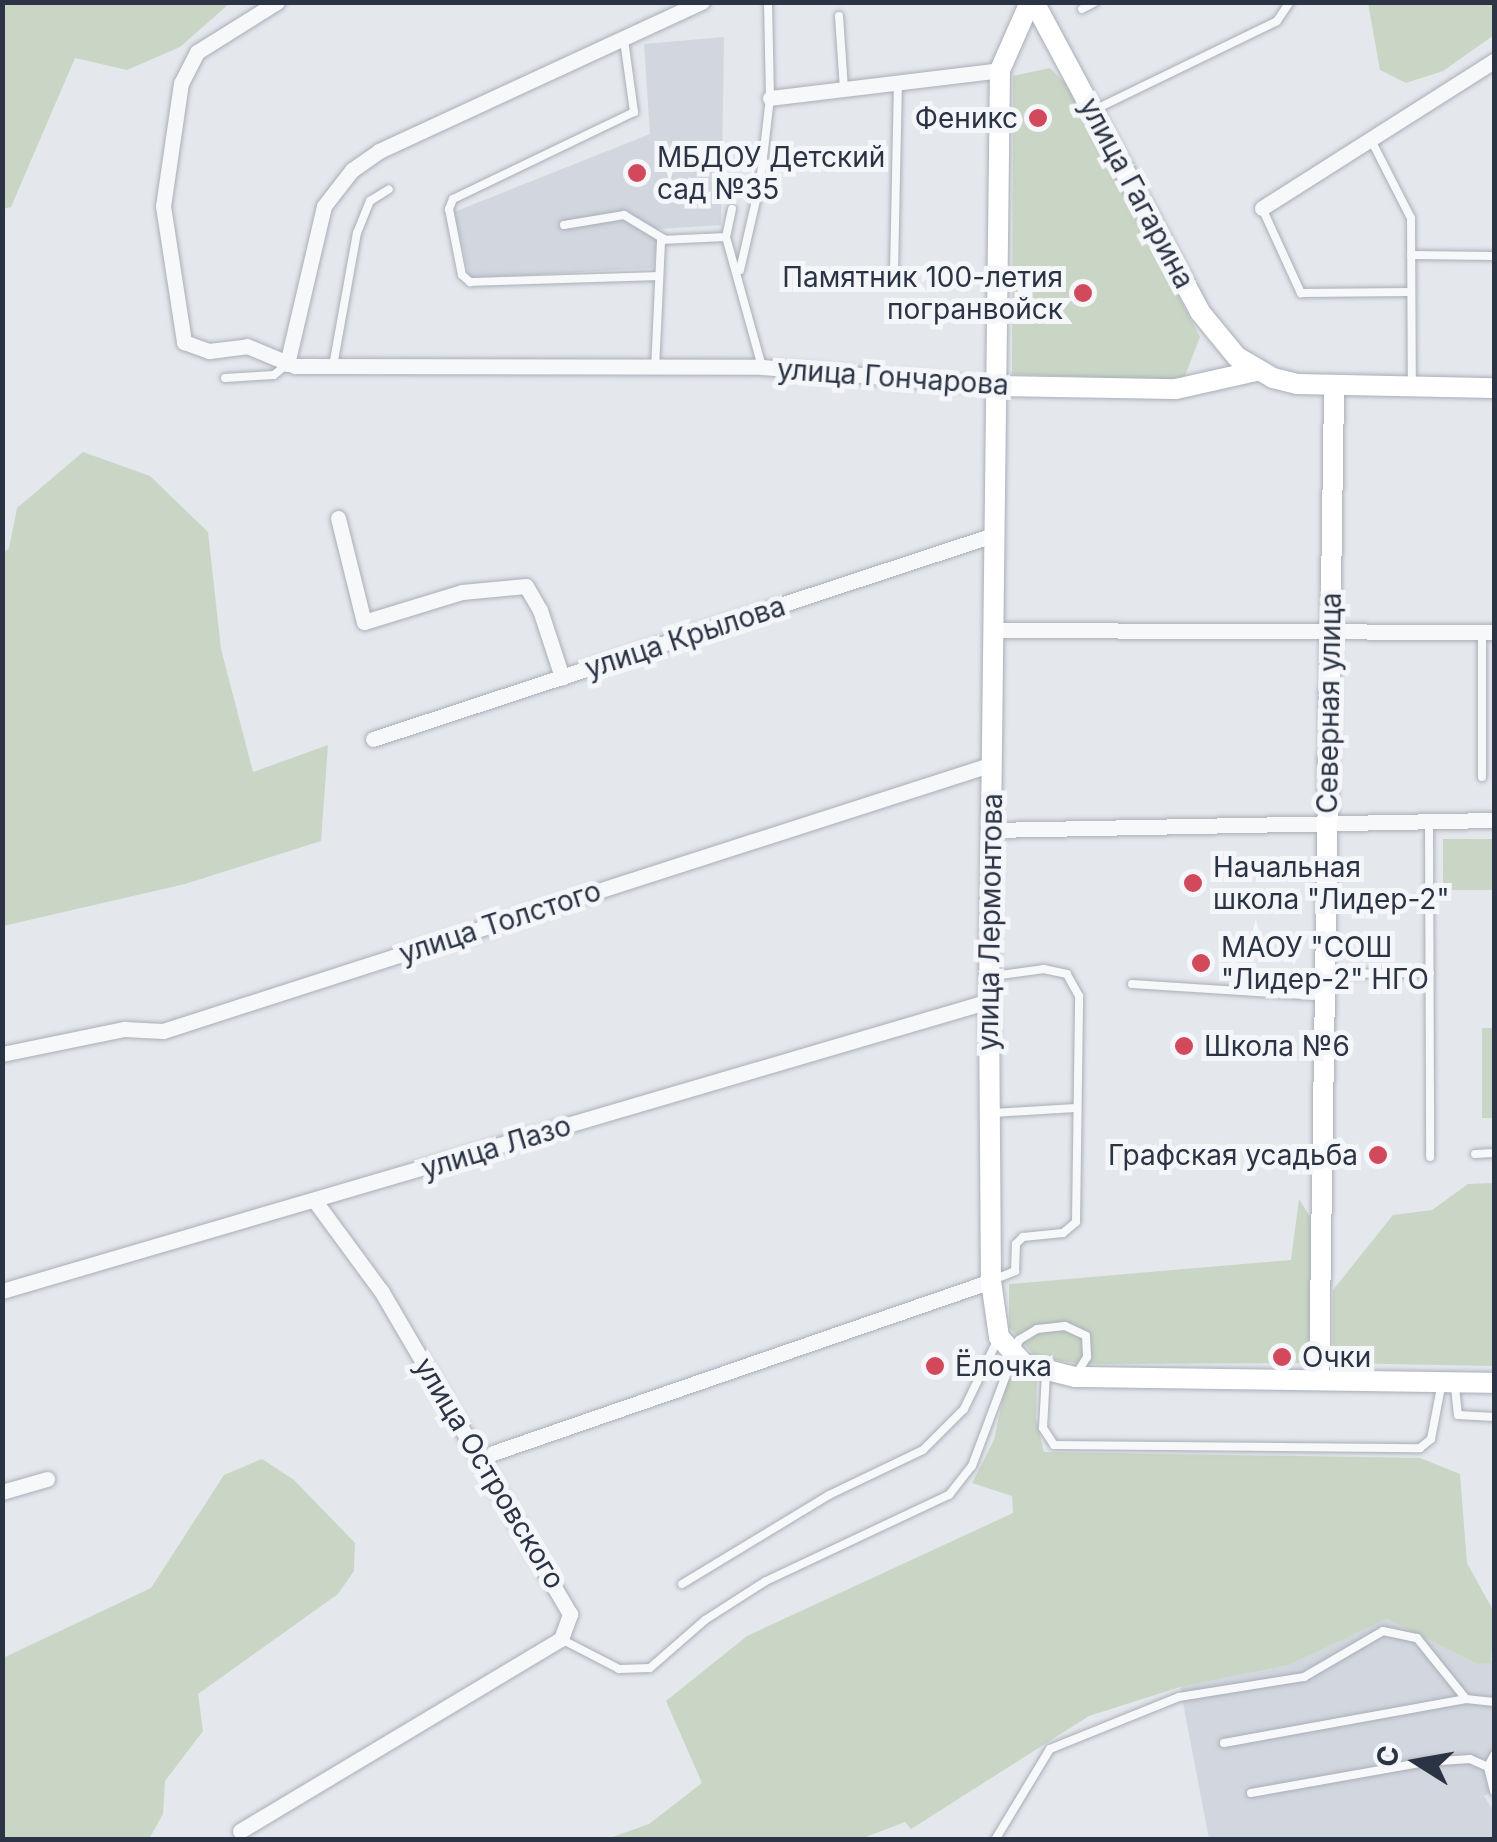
<!DOCTYPE html>
<html>
<head>
<meta charset="utf-8">
<style>
  body { margin:0 }
  #map { position:relative; width:1497px; height:1842px; overflow:hidden; background:#e4e7ec; font-family:Inter,sans-serif }
  div>[style] { position:absolute }
  .built>* { inset:0; background:#d2d6de }
  .green>* { inset:0; background:#c9d6c5; transform-origin:0 0 }
  .roads { filter:drop-shadow(0 0 2px #a9aeb7) drop-shadow(0 0 2px #a9aeb7) }
  .lane>* { height:8px; margin:-4px; padding:0 4px; transform-origin:4px; border-radius:4px; background:#f7f8fa }
  .street>* { height:15px; margin:-7.5px; padding:0 7.5px; transform-origin:7.5px; border-radius:7.5px; background:#f7f8fa }
  .secondary>* { height:20px; margin:-10px; padding:0 10px; transform-origin:10px; border-radius:10px; background:#fff }
  .dots>* { width:28px; height:28px; translate:-50% -50%; box-sizing:border-box; border:5px solid #f4f6f9; border-radius:50% }
  span { translate:-50% -50%; white-space:nowrap; text-align:center; line-height:1.15; -webkit-text-stroke:10px #f4f6f9; paint-order:stroke }
  .poi-label { font-size:28px; color:#2b3445 }
  .right { translate:-100% -50%; text-align:right }
  .left { translate:0 -50%; text-align:left }
  .street-label { font-size:28px; color:#2b3445 }
  .frame { position:absolute; inset:0; border:5px solid #2b3445; pointer-events:none }
  .north { position:absolute; left:1367px; top:1712px; width:100px; height:100px; -webkit-text-stroke:8px #f4f6f9; paint-order:stroke; rotate:281deg; font-size:28px; font-weight:700; line-height:40px; text-align:center; color:#2b3445 }
  .north::after { content:''; display:block; margin:auto; width:35px; height:45px; background:#2b3445; clip-path:polygon(50% 0,100% 100%,50% 72%,0 100%) }
</style>
</head>
<body>
<div id="map">
  <div class="built">
    <div style="clip-path:polygon(724px 37px,721px 225px,659px 229px,653px 268px,470px 278px,454px 212px,650px 134px,644px 44px)"></div>
    <div style="clip-path:polygon(1387px 1619px,1477px 1664px,1491px 1662px,1494px 1655px,1494px 1791px,1484px 1796px,1494px 1811px,1494px 1839px,1209px 1839px,1180px 1687px,1289px 1665px)"></div>
  </div>
  <div class="green">
    <div style="clip-path:polygon(3px 2px,230px 2px,230px 3px,180px 47px,127px 70px,75px 58px,11px 207px,3px 209px)"></div>
    <div style="clip-path:polygon(1368px 3px,1494px 3px,1494px 35px,1443px 71px,1406px 83px,1380px 70px)"></div>
    <div style="clip-path:polygon(1050px 68px,1065px 83px,1200px 337px,1183px 381px,1012px 374px,1013px 76px)"></div>
    <div style="clip-path:polygon(83px 452px,150px 476px,208px 532px,221px 649px,253px 772px,328px 745px,321px 841px,185px 884px,3px 926px,3px 553px,9px 548px,17px 508px)"></div>
    <div style="left:1443px;top:839px;width:51px;height:51px"></div>
    <div style="left:1482px;top:1028px;width:12px;height:90px"></div>
    <div style="clip-path:polygon(1494px 1183px,1494px 1366px,1333px 1363px,1333px 1290px,1393px 1215px,1432px 1210px,1468px 1184px)"></div>
    <div style="clip-path:polygon(1299px 1199px,1312px 1220px,1309px 1363px,1082px 1364px,1036px 1357px,1009px 1327px,1009px 1284px,1291px 1260px)"></div>
    <div style="clip-path:polygon(1007px 1379px,1037px 1381px,1036px 1419px,1044px 1452px,1420px 1458px,1460px 1474px,1467px 1563px,1494px 1612px,1491px 1663px,1477px 1664px,1387px 1619px,1289px 1665px,1180px 1687px,1089px 1716px,911px 1829px,905px 1822px,858px 1840px,604px 1840px,649px 1824px,702px 1783px,666px 1701px,747px 1636px,1013px 1513px,1012px 1496px,972px 1483px,994px 1440px)"></div>
    <div style="clip-path:polygon(262px 1459px,294px 1480px,355px 1543px,354px 1571px,338px 1594px,198px 1694px,203px 1731px,165px 1781px,163px 1814px,149px 1839px,3px 1839px,3px 1658px,151px 1588px,224px 1475px)"></div>
  </div>
  <div class="roads">
    <div class="lane">
      <div style="left:1082px;top:9px;width:15px;rotate:-28deg"></div>
      <div style="left:839px;top:16px;width:73px;rotate:86.1deg"></div>
      <div style="left:624px;top:40px;width:73px;rotate:82.1deg"></div>
      <div style="left:634px;top:112px;width:201px;rotate:154.3deg"></div>
      <div style="left:453px;top:199px;width:11px;rotate:112deg"></div>
      <div style="left:449px;top:209px;width:67px;rotate:78.9deg"></div>
      <div style="left:462px;top:275px;width:11px;rotate:41deg"></div>
      <div style="left:470px;top:282px;width:186px;rotate:-1.8deg"></div>
      <div style="left:1094px;top:110px;width:203px;rotate:-25.9deg"></div>
      <div style="left:1277px;top:21px;width:23px;rotate:-56deg"></div>
      <div style="left:1371px;top:140px;width:88px;rotate:62.9deg"></div>
      <div style="left:1411px;top:218px;width:168px;rotate:89.7deg"></div>
      <div style="left:1262px;top:208px;width:94px;rotate:65.4deg"></div>
      <div style="left:1301px;top:293px;width:110px;rotate:-0.5deg"></div>
      <div style="left:732px;top:209px;width:29px;rotate:102deg"></div>
      <div style="left:726px;top:237px;width:135px;rotate:74.5deg"></div>
      <div style="left:564px;top:225px;width:61px;rotate:-9.5deg"></div>
      <div style="left:624px;top:215px;width:47px;rotate:31deg"></div>
      <div style="left:1411px;top:255px;width:83px;rotate:0.7deg"></div>
      <div style="left:740px;top:270px;width:89px;rotate:-77.1deg"></div>
      <div style="left:760px;top:183px;width:86px;rotate:-83.3deg"></div>
      <div style="left:770px;top:98px;width:96px;rotate:-91.2deg"></div>
      <div style="left:894px;top:272px;width:190px;rotate:-88.8deg"></div>
      <div style="left:333px;top:366px;width:135px;rotate:-79.8deg"></div>
      <div style="left:357px;top:233px;width:35px;rotate:-68deg"></div>
      <div style="left:370px;top:201px;width:22px;rotate:-32deg"></div>
      <div style="left:655px;top:369px;width:129px;rotate:-87.3deg"></div>
      <div style="left:661px;top:240px;width:65px;rotate:-2.6deg"></div>
      <div style="left:225px;top:378px;width:49px;rotate:-3.5deg"></div>
      <div style="left:274px;top:375px;width:17px;rotate:-40deg"></div>
      <div style="left:1482px;top:632px;width:145px;rotate:90deg"></div>
      <div style="left:1429px;top:822px;width:335px;rotate:89.8deg"></div>
      <div style="left:1325px;top:974px;width:105px;rotate:-0.5deg"></div>
      <div style="left:1132px;top:984px;width:188px;rotate:3.7deg"></div>
      <div style="left:993px;top:1113px;width:83px;rotate:-3.4deg"></div>
      <div style="left:1475px;top:1154px;width:19px;rotate:-3deg"></div>
      <div style="left:993px;top:1280px;width:24px;rotate:-22deg"></div>
      <div style="left:1015px;top:1271px;width:27px;rotate:-88deg"></div>
      <div style="left:1016px;top:1244px;width:10px;rotate:-45deg"></div>
      <div style="left:1023px;top:1237px;width:40px;rotate:-5.7deg"></div>
      <div style="left:1063px;top:1233px;width:17px;rotate:-40deg"></div>
      <div style="left:1076px;top:1222px;width:226px;rotate:-89.2deg"></div>
      <div style="left:1079px;top:996px;width:25px;rotate:-119deg"></div>
      <div style="left:1067px;top:974px;width:24px;rotate:-168deg"></div>
      <div style="left:1044px;top:969px;width:51px;rotate:172.2deg"></div>
      <div style="left:1046px;top:1373px;width:55px;rotate:93.1deg"></div>
      <div style="left:1043px;top:1428px;width:20px;rotate:57deg"></div>
      <div style="left:1054px;top:1445px;width:366px;rotate:0.5deg"></div>
      <div style="left:1420px;top:1448px;width:14px;rotate:-39deg"></div>
      <div style="left:1431px;top:1439px;width:53px;rotate:-79.1deg"></div>
      <div style="left:1455px;top:1387px;width:28px;rotate:84deg"></div>
      <div style="left:1458px;top:1415px;width:36px;rotate:3deg"></div>
      <div style="left:682px;top:1584px;width:172px;rotate:-31.2deg"></div>
      <div style="left:829px;top:1495px;width:104px;rotate:-25.6deg"></div>
      <div style="left:923px;top:1450px;width:58px;rotate:-45deg"></div>
      <div style="left:964px;top:1409px;width:76px;rotate:-64.1deg"></div>
      <div style="left:561px;top:1639px;width:65px;rotate:27.3deg"></div>
      <div style="left:619px;top:1669px;width:31px;rotate:-2deg"></div>
      <div style="left:650px;top:1668px;width:73px;rotate:-41.1deg"></div>
      <div style="left:705px;top:1620px;width:72px;rotate:-32.6deg"></div>
      <div style="left:766px;top:1581px;width:202px;rotate:-25.2deg"></div>
      <div style="left:949px;top:1495px;width:37px;rotate:-52deg"></div>
      <div style="left:972px;top:1466px;width:134px;rotate:-69.5deg"></div>
      <div style="left:1019px;top:1340px;width:21px;rotate:-31deg"></div>
      <div style="left:1037px;top:1329px;width:28px;rotate:-6deg"></div>
      <div style="left:1065px;top:1326px;width:23px;rotate:25deg"></div>
      <div style="left:1086px;top:1336px;width:21px;rotate:87deg"></div>
      <div style="left:1087px;top:1357px;width:19px;rotate:122deg"></div>
      <div style="left:1224px;top:1743px;width:246px;rotate:-10.3deg"></div>
      <div style="left:1494px;top:1755px;width:13px;rotate:117deg"></div>
      <div style="left:1488px;top:1767px;width:25px;rotate:76deg"></div>
      <div style="left:1251px;top:1793px;width:177px;rotate:-10.1deg"></div>
      <div style="left:1425px;top:1762px;width:45px;rotate:-3.8deg"></div>
      <div style="left:1470px;top:1759px;width:20px;rotate:24deg"></div>
      <div style="left:995px;top:1840px;width:106px;rotate:-58.9deg"></div>
      <div style="left:1050px;top:1749px;width:139px;rotate:-22deg"></div>
      <div style="left:1179px;top:1697px;width:127px;rotate:-9.1deg"></div>
      <div style="left:1304px;top:1677px;width:91px;rotate:-30.2deg"></div>
      <div style="left:1383px;top:1631px;width:35px;rotate:12deg"></div>
      <div style="left:1417px;top:1638px;width:78px;rotate:51.2deg"></div>
      <div style="left:1466px;top:1699px;width:28px;rotate:6deg"></div>
    </div>
    <div class="street">
      <div style="left:277px;top:2px;width:94px;rotate:148deg"></div>
      <div style="left:197px;top:52px;width:35px;rotate:117deg"></div>
      <div style="left:181px;top:83px;width:124px;rotate:98.3deg"></div>
      <div style="left:163px;top:206px;width:138px;rotate:81.2deg"></div>
      <div style="left:184px;top:342px;width:27px;rotate:20deg"></div>
      <div style="left:209px;top:351px;width:38px;rotate:-7deg"></div>
      <div style="left:247px;top:346px;width:52px;rotate:22.6deg"></div>
      <div style="left:295px;top:366px;width:467px;rotate:0.1deg"></div>
      <div style="left:762px;top:367px;width:236px;rotate:4.6deg"></div>
      <div style="left:770px;top:98px;width:232px;rotate:-6.9deg"></div>
      <div style="left:1262px;top:208px;width:275px;rotate:-32.4deg"></div>
      <div style="left:287px;top:364px;width:162px;rotate:-76.8deg"></div>
      <div style="left:324px;top:206px;width:46px;rotate:-52.1deg"></div>
      <div style="left:352px;top:170px;width:33px;rotate:-35deg"></div>
      <div style="left:379px;top:151px;width:356px;rotate:-24.8deg"></div>
      <div style="left:338px;top:518px;width:107px;rotate:76deg"></div>
      <div style="left:364px;top:622px;width:102px;rotate:-17deg"></div>
      <div style="left:462px;top:592px;width:64px;rotate:-5.4deg"></div>
      <div style="left:526px;top:586px;width:28px;rotate:60deg"></div>
      <div style="left:540px;top:610px;width:71px;rotate:71.8deg"></div>
      <div style="left:992px;top:630px;width:502px;rotate:0.23deg"></div>
      <div style="left:373px;top:739px;width:656px;rotate:-18.21deg"></div>
      <div style="left:991px;top:830px;width:503px;rotate:-1.14deg"></div>
      <div style="left:2px;top:1054px;width:125px;rotate:-11.6deg"></div>
      <div style="left:124px;top:1029px;width:39px;rotate:3deg"></div>
      <div style="left:163px;top:1031px;width:871px;rotate:-17.85deg"></div>
      <div style="left:2px;top:1291px;width:1029px;rotate:-16.37deg"></div>
      <div style="left:493px;top:1453px;width:527px;rotate:-19.05deg"></div>
      <div style="left:2px;top:1492px;width:47px;rotate:-16.1deg"></div>
      <div style="left:240px;top:1831px;width:374px;rotate:-30.9deg"></div>
      <div style="left:561px;top:1639px;width:27px;rotate:-70deg"></div>
      <div style="left:570px;top:1614px;width:374px;rotate:-120.3deg"></div>
      <div style="left:381px;top:1291px;width:112px;rotate:-126.3deg"></div>
    </div>
    <div class="secondary">
      <div style="left:1030px;top:2px;width:74px;rotate:113.8deg"></div>
      <div style="left:1000px;top:70px;width:931px;rotate:90.68deg"></div>
      <div style="left:989px;top:1001px;width:280px;rotate:89.6deg"></div>
      <div style="left:991px;top:1281px;width:57px;rotate:81.9deg"></div>
      <div style="left:999px;top:1337px;width:37px;rotate:47deg"></div>
      <div style="left:1024px;top:1364px;width:53px;rotate:14.3deg"></div>
      <div style="left:1075px;top:1377px;width:419px;rotate:0.8deg"></div>
      <div style="left:1034px;top:2px;width:352px;rotate:61.8deg"></div>
      <div style="left:1200px;top:312px;width:58px;rotate:50.6deg"></div>
      <div style="left:1237px;top:357px;width:42px;rotate:30.3deg"></div>
      <div style="left:1273px;top:378px;width:25px;rotate:14deg"></div>
      <div style="left:1297px;top:384px;width:197px;rotate:1.2deg"></div>
      <div style="left:997px;top:386px;width:179px;rotate:1deg"></div>
      <div style="left:1176px;top:389px;width:82px;rotate:-12.7deg"></div>
      <div style="left:1319px;top:1380px;width:993px;rotate:-89.13deg"></div>
    </div>
  </div>
  <div class="dots">
    <div style="left:1038px;top:118px;background:#d1495b"></div>
    <div style="left:637px;top:173px;background:#d1495b"></div>
    <div style="left:1083px;top:293px;background:#d1495b"></div>
    <div style="left:1193px;top:883px;background:#d1495b"></div>
    <div style="left:1201px;top:963px;background:#d1495b"></div>
    <div style="left:1184px;top:1046px;background:#d1495b"></div>
    <div style="left:1378px;top:1155px;background:#d1495b"></div>
    <div style="left:1282px;top:1357px;background:#d1495b"></div>
    <div style="left:935px;top:1366px;background:#d1495b"></div>
  </div>
  <div class="poi-label">
    <span class="right" style="left:1018px;top:118px">Феникс</span>
    <span class="left" style="left:657px;top:173px">МБДОУ Детский<br>сад №35</span>
    <span class="right" style="left:1063px;top:293px">Памятник 100-летия<br>погранвойск</span>
    <span class="left" style="left:1213px;top:883px">Начальная<br>школа "Лидер-2"</span>
    <span class="left" style="left:1221px;top:963px">МАОУ "СОШ<br>"Лидер-2" НГО</span>
    <span class="left" style="left:1204px;top:1046px">Школа №6</span>
    <span class="right" style="left:1358px;top:1155px">Графская усадьба</span>
    <span class="left" style="left:1302px;top:1357px">Очки</span>
    <span class="left" style="left:955px;top:1366px">Ёлочка</span>
  </div>
  <div class="street-label">
    <span style="left:1137px;top:193px;rotate:62deg">улица Гагарина</span>
    <span style="left:893px;top:377px;rotate:4deg">улица Гончарова</span>
    <span style="left:685px;top:637px;rotate:-18deg">улица Крылова</span>
    <span style="left:1329px;top:703px;rotate:-89deg">Северная улица</span>
    <span style="left:500px;top:922px;rotate:-18deg">улица Толстого</span>
    <span style="left:990px;top:922px;rotate:-89deg">улица Лермонтова</span>
    <span style="left:496px;top:1147px;rotate:-17deg">улица Лазо</span>
    <span style="left:490px;top:1473px;rotate:59deg">улица Островского</span>
  </div>
  <div class="frame"></div>
  <div class="north">С</div>
</div>
</body>
</html>
